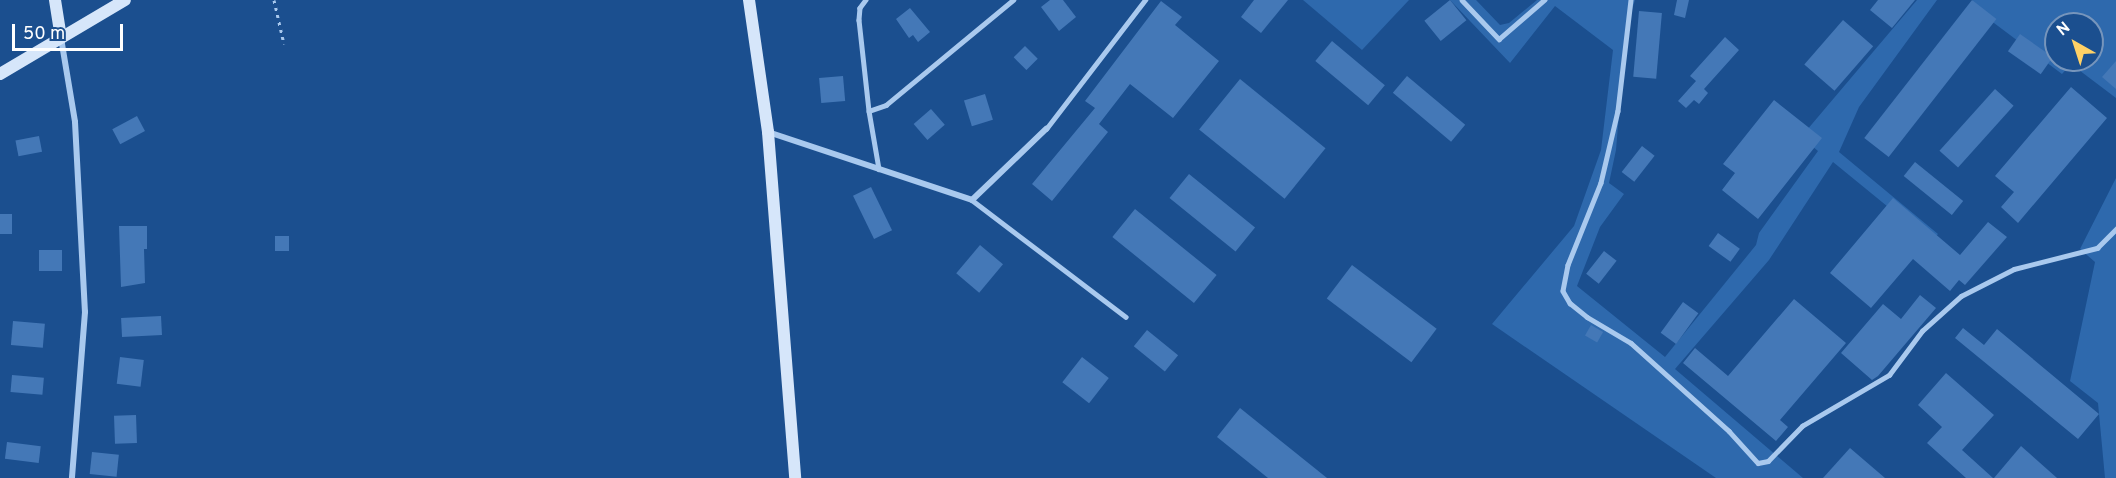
<!DOCTYPE html>
<html>
<head>
<meta charset="utf-8">
<style>
  body { margin:0 }
  #map { position:relative; width:2116px; height:478px; overflow:hidden; background:#1b4f8f; font-family:Overpass,sans-serif }
  div>[style] { position:absolute }
  .green>* { inset:0; background:#2e69ad }
  .building>* { inset:0; background:#4478b7; transform-origin:0 0 }
  .path>* { height:3px; margin-top:-1.5px; transform-origin:0; background:repeating-linear-gradient(90deg,#a9c9ee 0 3px,transparent 0 7.5px) }
  .lane>* { height:4.5px; margin:-2.25px; padding:0 2.25px; transform-origin:2.25px; border-radius:2.25px; background:#a9c9ee }
  .street>* { height:6px; margin:-3px; padding:0 3px; transform-origin:3px; border-radius:3px; background:#a9c9ee }
  .secondary>* { height:12px; margin:-6px; padding:0 6px; transform-origin:6px; border-radius:6px; background:#d6e6fa }
  span { translate:-50% -50%; white-space:nowrap; text-align:center; line-height:1.15; -webkit-text-stroke:6px #1b4f8f; paint-order:stroke }
  .north { position:absolute; left:2044px; top:12px; width:60px; height:60px; box-sizing:border-box; background:#1b4f8f; border:2px solid #7695bc; border-radius:50%; rotate:321deg; font-size:16px; font-weight:700; line-height:24px; text-align:center; color:#fff }
  .north::after { content:''; display:block; margin:auto; width:21px; height:27px; background:#ffd166; clip-path:polygon(50% 0,100% 100%,50% 72%,0 100%) }
  .scale { position:absolute; left:12px; top:24px; width:111px; height:27px; box-sizing:border-box; border:3px solid #fff; border-top:0; padding-left:8px; font-size:18px; line-height:21px; white-space:nowrap; color:#fff; -webkit-text-stroke:4px #1b4f8f; paint-order:stroke }
</style>
</head>
<body>
<div id="map">
  <div class="green">
    <div style="clip-path:polygon(1303px 0,1409px 0,1362px 50px)"></div>
    <div style="clip-path:polygon(1450px 0,1476px 0,1500px 25px,1509px 23px,1537px 0,1635px 0,1626px 29px,1616px 150px,1609px 183px,1624px 194px,1600px 227px,1577px 286px,1665px 357px,1756px 245px,1759px 233px,1818px 151px,1801px 137px,1917px 0,1937px 0,1859px 107px,1839px 152px,1938px 234px,1931px 242px,1833px 162px,1769px 260px,1675px 369px,1803px 478px,1716px 478px,1492px 324px,1574px 226px,1601px 150px,1613px 50px,1555px 6px,1510px 63px)"></div>
    <div style="clip-path:polygon(evenodd,1973px 0,2116px 0,2116px 98px,2071px 64px,2062px 74px,1970px 5px,1973px 0,2056px 24px,2092px 24px,2092px 60px,2056px 60px,2056px 24px)"></div>
    <div style="clip-path:polygon(2116px 178px,2116px 478px,2105px 478px,2098px 403px,2070px 381px,2095px 262px,2080px 249px)"></div>
  </div>
  <div class="building">
    <div style="clip-path:polygon(1050px 0,1063px 0,1076px 17px,1059px 31px,1041px 7px)"></div>
    <div style="clip-path:polygon(1254px 0,1288px 0,1261px 33px,1241px 17px)"></div>
    <div style="left:1450px;top:0;width:26px;height:33px;rotate:51deg"></div>
    <div style="clip-path:polygon(1677px 0,1689px 0,1685px 18px,1674px 15px)"></div>
    <div style="clip-path:polygon(1878px 0,1915px 0,1892px 28px,1870px 10px)"></div>
    <div style="left:1972px;top:0;width:31px;height:175px;rotate:38deg"></div>
    <div style="clip-path:polygon(1161px 1px,1182px 17px,1175px 25px,1219px 61px,1173px 118px,1130px 84px,1099px 124px,1108px 132px,1052px 201px,1032px 184px,1095px 108px,1085px 101px)"></div>
    <div style="clip-path:polygon(910px 8px,930px 32px,918px 42px,913px 35px,909px 38px,896px 19px)"></div>
    <div style="left:1639px;top:11px;width:23px;height:66px;rotate:5deg"></div>
    <div style="left:1843px;top:20px;width:40px;height:59px;rotate:41deg"></div>
    <div style="left:2020px;top:34px;width:40px;height:21px;rotate:35deg"></div>
    <div style="clip-path:polygon(1725px 37px,1739px 50px,1704px 89px,1708px 93px,1699px 104px,1694px 100px,1686px 108px,1678px 101px,1696px 81px,1690px 76px)"></div>
    <div style="left:1332px;top:41px;width:69px;height:26px;rotate:40deg"></div>
    <div style="left:1025px;top:46px;width:18px;height:16px;rotate:45deg"></div>
    <div style="clip-path:polygon(2116px 61px,2116px 89px,2102px 77px)"></div>
    <div style="left:843px;top:76px;width:25px;height:24px;rotate:85deg"></div>
    <div style="left:1407px;top:76px;width:76px;height:22px;rotate:40deg"></div>
    <div style="left:1240px;top:79px;width:110px;height:65px;rotate:39deg"></div>
    <div style="clip-path:polygon(2071px 87px,2107px 118px,2018px 223px,2001px 207px,2014px 192px,1995px 176px)"></div>
    <div style="left:1995px;top:89px;width:25px;height:83px;rotate:42deg"></div>
    <div style="left:985px;top:94px;width:27px;height:22px;rotate:73deg"></div>
    <div style="clip-path:polygon(1774px 100px,1822px 138px,1758px 219px,1722px 190px,1735px 173px,1723px 164px)"></div>
    <div style="left:931px;top:109px;width:21px;height:23px;rotate:49deg"></div>
    <div style="left:137px;top:116px;width:17px;height:28px;rotate:62deg"></div>
    <div style="left:39px;top:136px;width:16px;height:24px;rotate:79deg"></div>
    <div style="left:1642px;top:146px;width:16px;height:33px;rotate:38deg"></div>
    <div style="left:1915px;top:162px;width:62px;height:18px;rotate:39deg"></div>
    <div style="left:1189px;top:174px;width:85px;height:31px;rotate:39deg"></div>
    <div style="left:871px;top:187px;width:48px;height:20px;rotate:64deg"></div>
    <div style="clip-path:polygon(1893px 198px,1960px 255px,1988px 222px,2007px 237px,1965px 285px,1959px 280px,1950px 291px,1913px 259px,1871px 308px,1830px 273px)"></div>
    <div style="left:1135px;top:209px;width:105px;height:36px;rotate:39deg"></div>
    <div style="left:0;top:214px;width:12px;height:20px"></div>
    <div style="clip-path:polygon(119px 226px,147px 226px,147px 249px,144px 249px,145px 283px,121px 287px)"></div>
    <div style="left:1718px;top:233px;width:27px;height:16px;rotate:36deg"></div>
    <div style="left:275px;top:236px;width:14px;height:15px"></div>
    <div style="left:980px;top:245px;width:30px;height:37px;rotate:40deg"></div>
    <div style="left:39px;top:250px;width:23px;height:21px"></div>
    <div style="left:1604px;top:251px;width:16px;height:29px;rotate:38deg"></div>
    <div style="left:1352px;top:265px;width:106px;height:42px;rotate:37deg"></div>
    <div style="clip-path:polygon(1920px 295px,1936px 308px,1878px 376px,1872px 380px,1841px 353px,1883px 304px,1901px 319px)"></div>
    <div style="clip-path:polygon(1794px 299px,1846px 343px,1780px 420px,1788px 427px,1776px 441px,1683px 363px,1695px 348px,1728px 376px)"></div>
    <div style="left:1683px;top:302px;width:19px;height:38px;rotate:36deg"></div>
    <div style="left:161px;top:316px;width:19px;height:40px;rotate:87deg"></div>
    <div style="left:13px;top:321px;width:32px;height:24px;rotate:5deg"></div>
    <div style="left:1591px;top:325px;width:14px;height:12px;rotate:30deg"></div>
    <div style="clip-path:polygon(1963px 328px,1984px 345px,1997px 329px,2099px 414px,2078px 439px,1955px 338px)"></div>
    <div style="left:1147px;top:330px;width:40px;height:21px;rotate:39deg"></div>
    <div style="left:120px;top:357px;width:24px;height:27px;rotate:7deg"></div>
    <div style="left:1082px;top:357px;width:34px;height:32px;rotate:38deg"></div>
    <div style="clip-path:polygon(1946px 373px,1994px 415px,1962px 450px,1993px 478px,1966px 478px,1927px 443px,1942px 427px,1918px 405px)"></div>
    <div style="left:12px;top:375px;width:32px;height:17px;rotate:5deg"></div>
    <div style="clip-path:polygon(1240px 408px,1327px 478px,1268px 478px,1217px 437px)"></div>
    <div style="left:136px;top:415px;width:28px;height:22px;rotate:88deg"></div>
    <div style="left:7px;top:442px;width:34px;height:17px;rotate:7deg"></div>
    <div style="clip-path:polygon(2021px 446px,2057px 478px,1994px 478px)"></div>
    <div style="clip-path:polygon(1850px 448px,1885px 478px,1823px 478px)"></div>
    <div style="left:92px;top:452px;width:27px;height:22px;rotate:6deg"></div>
  </div>
  <div class="path">
    <div style="left:274px;top:0;width:45px;rotate:77.2deg"></div>
  </div>
  <div class="lane">
    <div style="left:866px;top:0;width:10px;rotate:127deg"></div>
    <div style="left:860px;top:8px;width:12px;rotate:95deg"></div>
    <div style="left:859px;top:20px;width:92px;rotate:83.7deg"></div>
    <div style="left:869px;top:111px;width:59px;rotate:80.2deg"></div>
    <div style="left:1462px;top:0;width:54px;rotate:46.5deg"></div>
    <div style="left:1499px;top:39px;width:60px;rotate:-40.9deg"></div>
    <div style="left:1631px;top:0;width:112px;rotate:96.7deg"></div>
    <div style="left:1618px;top:111px;width:74px;rotate:103.3deg"></div>
    <div style="left:1601px;top:183px;width:88px;rotate:111.9deg"></div>
    <div style="left:1568px;top:265px;width:26px;rotate:101deg"></div>
    <div style="left:1563px;top:291px;width:14px;rotate:60deg"></div>
    <div style="left:1570px;top:303px;width:22px;rotate:39deg"></div>
    <div style="left:1587px;top:317px;width:51px;rotate:30.6deg"></div>
    <div style="left:1631px;top:343px;width:132px;rotate:41.9deg"></div>
    <div style="left:1729px;top:431px;width:43px;rotate:47.8deg"></div>
    <div style="left:1758px;top:463px;width:10px;rotate:-11deg"></div>
    <div style="left:1768px;top:461px;width:49px;rotate:-45.8deg"></div>
    <div style="left:1802px;top:426px;width:101px;rotate:-30.4deg"></div>
    <div style="left:1889px;top:375px;width:55px;rotate:-53.1deg"></div>
    <div style="left:1922px;top:331px;width:52px;rotate:-41.9deg"></div>
    <div style="left:1961px;top:296px;width:59px;rotate:-27deg"></div>
    <div style="left:2014px;top:269px;width:86px;rotate:-14.2deg"></div>
    <div style="left:2097px;top:248px;width:27px;rotate:-45deg"></div>
    <div style="left:869px;top:111px;width:18px;rotate:-19deg"></div>
    <div style="left:886px;top:105px;width:165px;rotate:-39.6deg"></div>
    <div style="left:1046px;top:129px;width:163px;rotate:-52.5deg"></div>
    <div style="left:972px;top:200px;width:193px;rotate:37.2deg"></div>
  </div>
  <div class="street">
    <div style="left:61px;top:38px;width:85px;rotate:80.5deg"></div>
    <div style="left:75px;top:122px;width:190px;rotate:87deg"></div>
    <div style="left:85px;top:312px;width:167px;rotate:94.5deg"></div>
    <div style="left:768px;top:132px;width:215px;rotate:18.4deg"></div>
    <div style="left:972px;top:200px;width:103px;rotate:-43.8deg"></div>
  </div>
  <div class="secondary">
    <div style="left:55px;top:0;width:38px;rotate:81deg"></div>
    <div style="left:749px;top:0;width:133px;rotate:81.8deg"></div>
    <div style="left:768px;top:132px;width:347px;rotate:85.5deg"></div>
    <div style="left:0;top:74px;width:145px;rotate:-30.6deg"></div>
  </div>
  <div class="north">N</div>
  <div class="scale">50 m</div>
</div>
</body>
</html>
